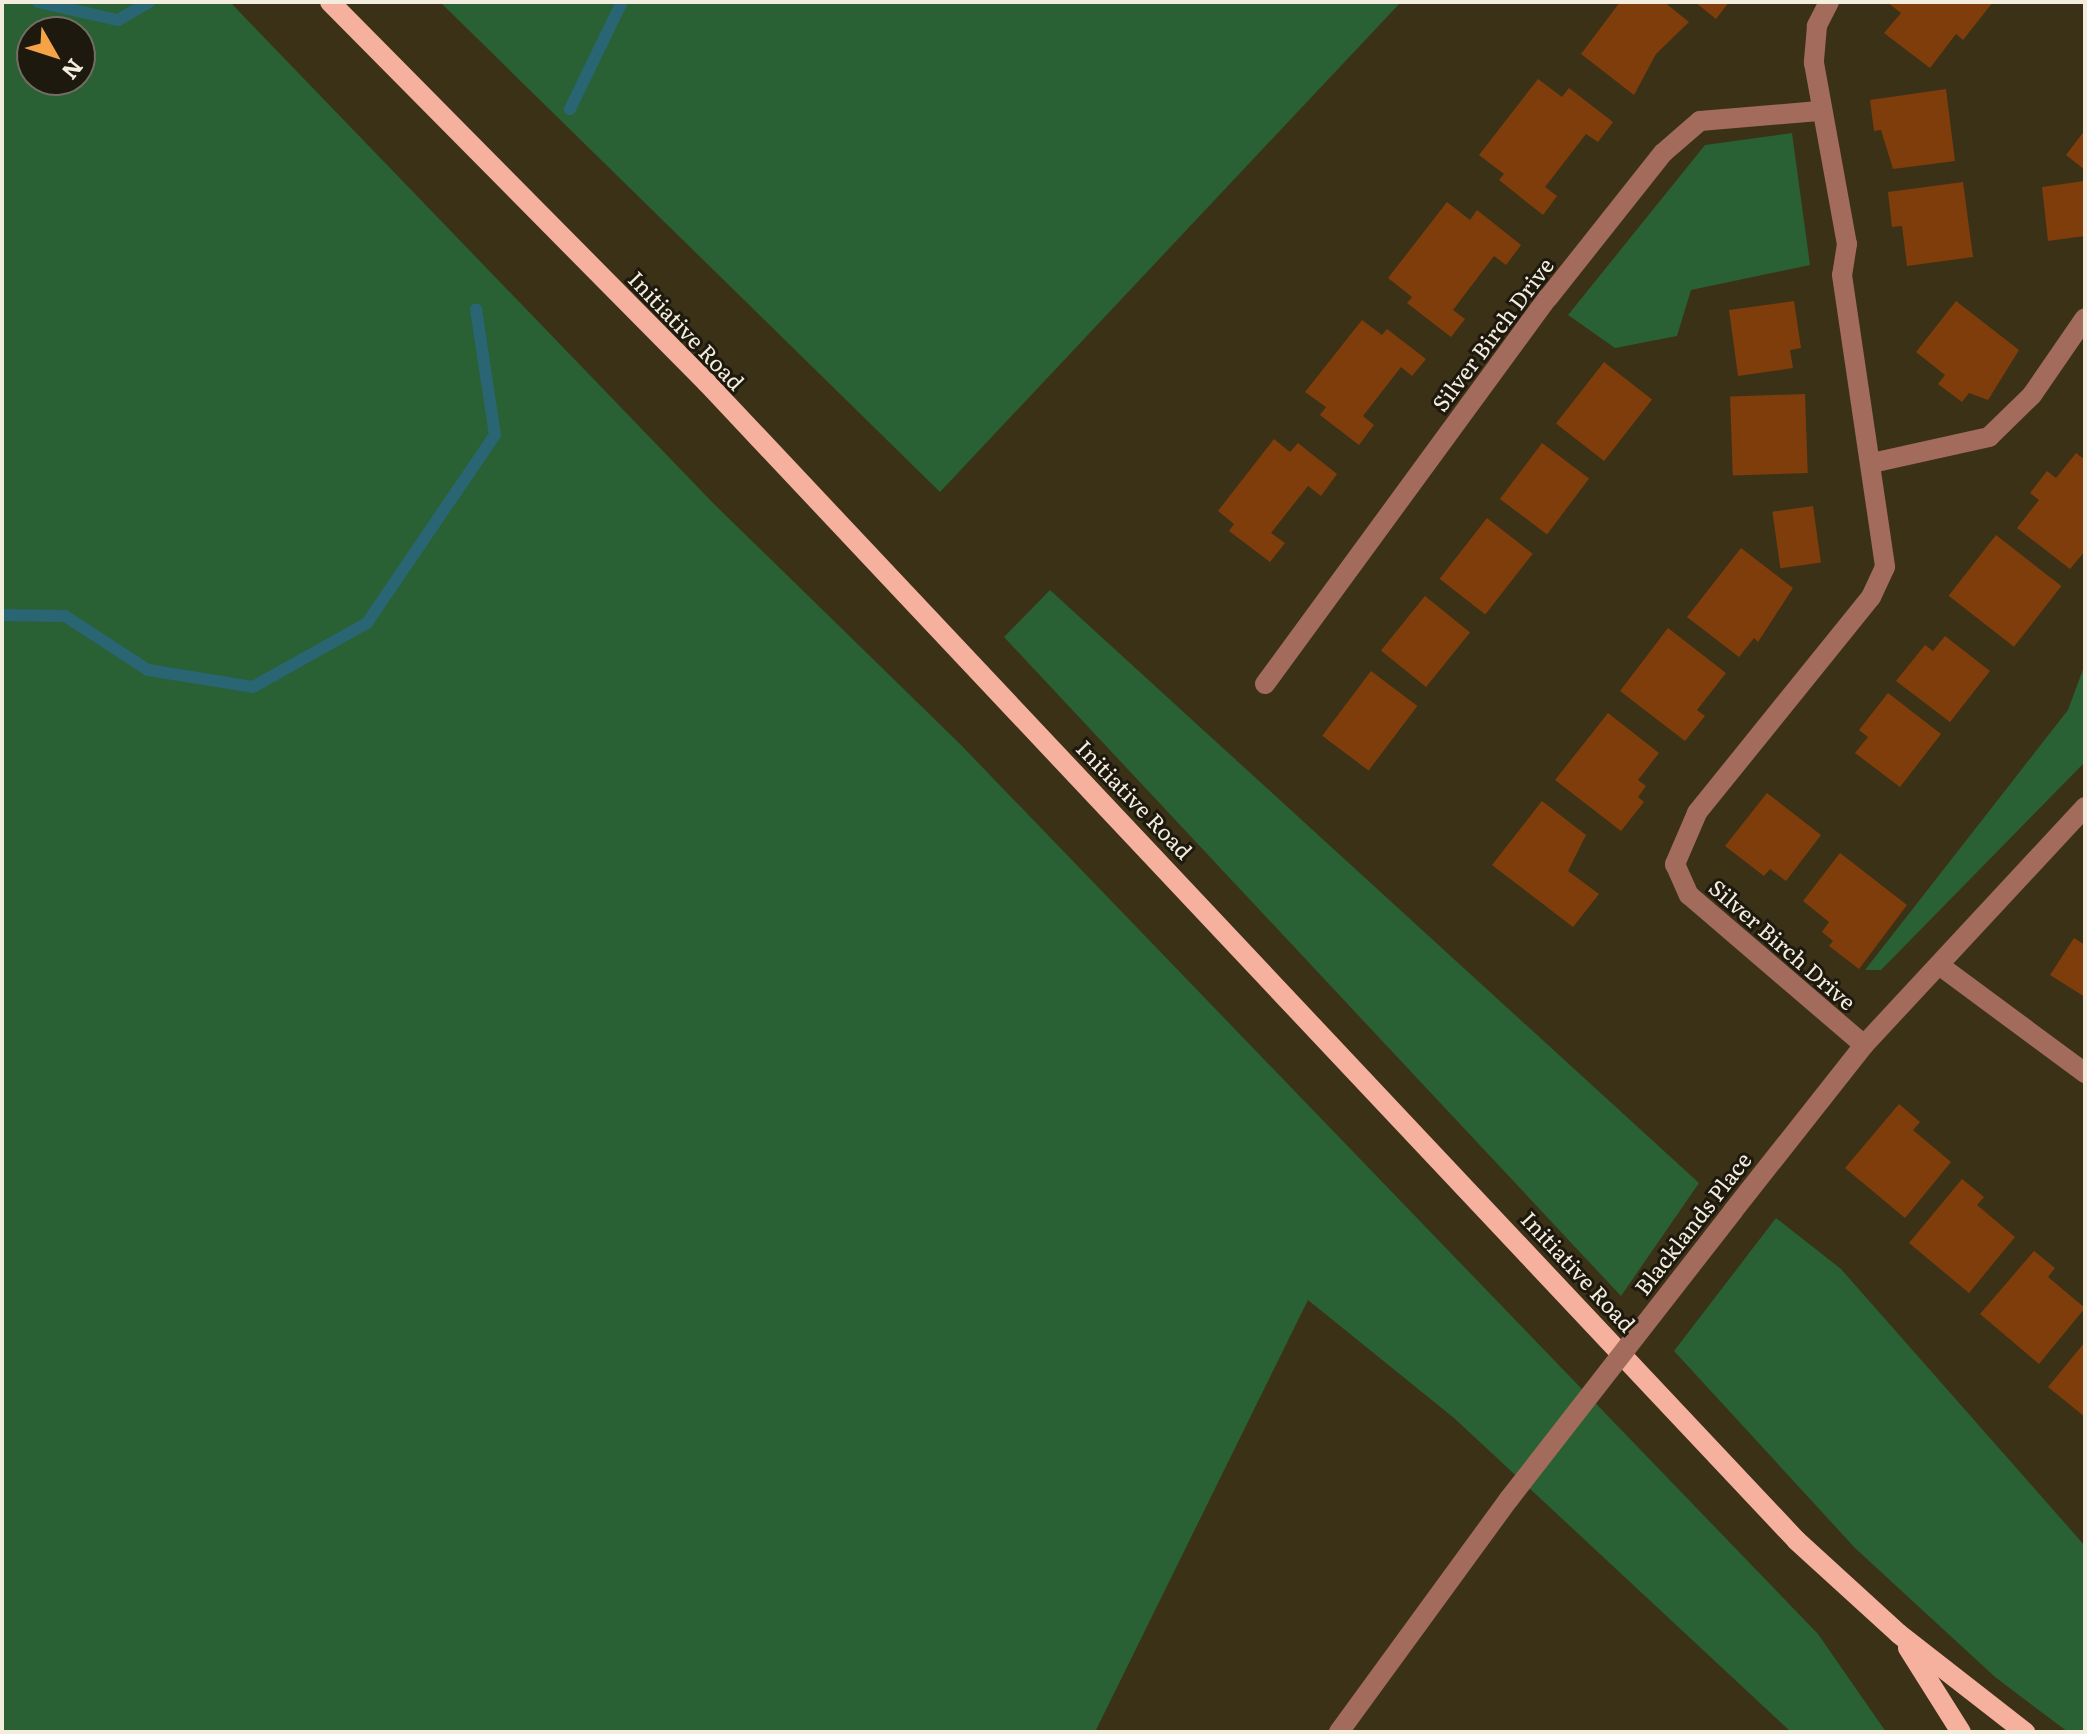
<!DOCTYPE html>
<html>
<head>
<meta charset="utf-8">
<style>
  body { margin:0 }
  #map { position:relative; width:2087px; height:1734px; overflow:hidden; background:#3b3117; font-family:Literata,serif }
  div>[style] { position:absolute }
  .green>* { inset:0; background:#296034 }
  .stream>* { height:12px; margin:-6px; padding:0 6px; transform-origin:6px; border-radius:6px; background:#2a6573 }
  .building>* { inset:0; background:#7f3d0b; transform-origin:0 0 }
  .minor>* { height:20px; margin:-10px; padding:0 10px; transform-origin:10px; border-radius:10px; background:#a36b5c }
  .major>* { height:20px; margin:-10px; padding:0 10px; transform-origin:10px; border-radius:10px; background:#f6b19e }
  .minor-bridge>* { height:20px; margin:-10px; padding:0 10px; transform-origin:10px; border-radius:10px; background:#a36b5c }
  span { translate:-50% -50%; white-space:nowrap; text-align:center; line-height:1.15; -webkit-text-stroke:6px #1e190e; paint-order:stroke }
  .street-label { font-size:22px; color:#f3edde }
  .frame { position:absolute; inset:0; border:4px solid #f3edde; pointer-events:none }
  .north { position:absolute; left:16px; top:16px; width:80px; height:80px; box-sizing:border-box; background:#1e190e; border:2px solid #736e61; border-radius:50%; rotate:129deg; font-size:22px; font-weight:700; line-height:32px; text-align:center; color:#f3edde }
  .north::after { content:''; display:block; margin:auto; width:28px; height:36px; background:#f6a247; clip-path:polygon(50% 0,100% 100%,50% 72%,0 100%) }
</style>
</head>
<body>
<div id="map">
  <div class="green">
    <div style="clip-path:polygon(evenodd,2px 2px,230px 2px,714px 504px,960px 744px,1818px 1634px,1886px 1732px,1791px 1732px,1454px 1418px,1308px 1300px,1095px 1732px,2px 1732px,2px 2px,32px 32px,80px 32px,80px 80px,32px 80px,32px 32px)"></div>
    <div style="clip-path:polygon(440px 2px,1401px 2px,940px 492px)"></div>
    <div style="clip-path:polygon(1792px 133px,1810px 265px,1691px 290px,1677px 336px,1615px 348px,1568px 315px,1705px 145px)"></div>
    <div style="clip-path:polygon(1050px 590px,1699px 1183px,1621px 1296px,1004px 637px)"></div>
    <div style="clip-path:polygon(2085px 664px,2085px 762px,1881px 970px,1865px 970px,2068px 710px)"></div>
    <div style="clip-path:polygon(1776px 1218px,1841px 1269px,2085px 1546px,2085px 1732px,2068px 1732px,1995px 1677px,1855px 1548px,1674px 1351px)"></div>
  </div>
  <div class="stream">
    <div style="left:38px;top:2px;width:82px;rotate:12.7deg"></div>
    <div style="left:118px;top:20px;width:36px;rotate:-30deg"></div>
    <div style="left:570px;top:109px;width:119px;rotate:-64.1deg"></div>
    <div style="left:2px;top:615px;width:63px;rotate:0.9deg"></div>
    <div style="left:65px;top:616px;width:99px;rotate:33deg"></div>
    <div style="left:148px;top:670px;width:106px;rotate:9.2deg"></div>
    <div style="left:253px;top:687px;width:131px;rotate:-29.3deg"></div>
    <div style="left:367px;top:623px;width:227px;rotate:-55.8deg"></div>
    <div style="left:495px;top:435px;width:127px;rotate:-98.6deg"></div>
  </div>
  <div class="building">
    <div style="clip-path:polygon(1620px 2px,1664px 2px,1689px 22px,1656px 54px,1634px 95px,1581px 54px)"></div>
    <div style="clip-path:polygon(1695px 2px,1729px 2px,1716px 19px)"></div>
    <div style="clip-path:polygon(1887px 2px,1993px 2px,1963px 40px,1956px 34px,1930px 68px,1884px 33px,1901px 13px)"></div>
    <div style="clip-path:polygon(1538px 79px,1562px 97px,1569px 88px,1613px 122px,1598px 142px,1586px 134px,1545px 187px,1557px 196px,1543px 215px,1499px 180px,1504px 174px,1479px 155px)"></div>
    <div style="clip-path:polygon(1946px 89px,1955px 161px,1893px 169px,1881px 130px,1874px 131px,1870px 100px)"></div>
    <div style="clip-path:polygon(2085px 130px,2085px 170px,2066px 155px)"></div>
    <div style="clip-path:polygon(2084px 181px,2085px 236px,2048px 241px,2042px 187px)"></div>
    <div style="clip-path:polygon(1963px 182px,1973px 257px,1907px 266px,1902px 226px,1892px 227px,1888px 192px)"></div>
    <div style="clip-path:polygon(1447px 202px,1470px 220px,1477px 210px,1521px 245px,1506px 265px,1494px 256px,1453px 310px,1465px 319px,1451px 337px,1407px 303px,1412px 297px,1388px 278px)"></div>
    <div style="clip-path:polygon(1794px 301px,1801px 348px,1790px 350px,1793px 368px,1738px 376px,1729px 310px)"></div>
    <div style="clip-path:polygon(1956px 301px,2019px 350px,1988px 400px,1969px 393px,1962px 402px,1938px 384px,1945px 375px,1916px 352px)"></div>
    <div style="clip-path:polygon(1362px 320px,1382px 335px,1387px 329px,1426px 359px,1412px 376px,1401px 367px,1363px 416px,1374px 425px,1359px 445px,1320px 415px,1326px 407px,1305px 392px)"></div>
    <div style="left:1604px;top:362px;width:61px;height:78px;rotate:38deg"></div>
    <div style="left:1805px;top:394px;width:79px;height:75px;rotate:88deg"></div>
    <div style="clip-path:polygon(1274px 439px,1290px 452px,1298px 443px,1337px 474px,1321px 496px,1308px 486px,1271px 533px,1285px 543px,1270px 562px,1229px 531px,1234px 524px,1218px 511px)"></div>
    <div style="left:1542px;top:443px;width:59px;height:70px;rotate:37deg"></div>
    <div style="clip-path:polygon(2076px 453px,2085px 460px,2085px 551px,2070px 569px,2017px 528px,2039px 500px,2030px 493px,2047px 471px,2056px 478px)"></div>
    <div style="left:1813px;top:506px;width:57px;height:41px;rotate:82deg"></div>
    <div style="left:1487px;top:518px;width:58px;height:77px;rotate:38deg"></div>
    <div style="left:1996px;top:535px;width:83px;height:77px;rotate:38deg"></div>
    <div style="clip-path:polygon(1741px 548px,1793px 588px,1758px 642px,1754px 638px,1739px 657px,1687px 617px)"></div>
    <div style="left:1425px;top:596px;width:58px;height:70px;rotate:39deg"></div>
    <div style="clip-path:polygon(1668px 628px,1726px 673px,1697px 710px,1705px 716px,1685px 741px,1620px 691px)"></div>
    <div style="clip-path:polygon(1945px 636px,1990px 671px,1950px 722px,1896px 681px,1925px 645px,1933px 651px)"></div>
    <div style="left:1371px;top:671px;width:58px;height:81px;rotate:37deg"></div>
    <div style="clip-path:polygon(1888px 693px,1941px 734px,1900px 787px,1855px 753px,1868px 737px,1859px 730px)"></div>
    <div style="clip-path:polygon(1608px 713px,1659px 753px,1638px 780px,1646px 786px,1638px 797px,1644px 802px,1621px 831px,1555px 780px)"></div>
    <div style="clip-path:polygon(1767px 793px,1821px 835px,1786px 881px,1770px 869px,1764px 876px,1725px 846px)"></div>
    <div style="clip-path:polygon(1542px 801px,1586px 835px,1568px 871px,1599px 894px,1573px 927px,1492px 865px)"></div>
    <div style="clip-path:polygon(1840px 853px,1907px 905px,1859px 969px,1829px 946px,1833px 941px,1822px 932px,1829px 922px,1803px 901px)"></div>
    <div style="clip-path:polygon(2074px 938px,2085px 945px,2085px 997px,2050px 975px)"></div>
    <div style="clip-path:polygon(1899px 1104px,1920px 1122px,1913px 1130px,1951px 1162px,1905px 1218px,1845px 1168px)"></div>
    <div style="clip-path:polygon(1962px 1179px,1984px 1197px,1977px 1205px,2015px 1237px,1969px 1293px,1909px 1243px)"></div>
    <div style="clip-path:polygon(2034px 1251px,2055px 1268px,2048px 1277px,2085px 1308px,2039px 1364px,1980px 1314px)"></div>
    <div style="clip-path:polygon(2085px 1342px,2085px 1417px,2048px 1387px)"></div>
  </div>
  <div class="minor">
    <div style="left:1829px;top:2px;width:27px;rotate:117deg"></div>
    <div style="left:1817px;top:26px;width:37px;rotate:95deg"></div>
    <div style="left:1814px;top:63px;width:184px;rotate:79.7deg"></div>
    <div style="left:1847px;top:244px;width:31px;rotate:99deg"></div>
    <div style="left:1842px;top:275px;width:295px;rotate:81.6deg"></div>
    <div style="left:1885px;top:567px;width:33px;rotate:115deg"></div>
    <div style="left:1871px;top:597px;width:277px;rotate:128.9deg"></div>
    <div style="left:1697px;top:813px;width:56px;rotate:113.3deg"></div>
    <div style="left:1675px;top:864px;width:34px;rotate:66deg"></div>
    <div style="left:1689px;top:895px;width:230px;rotate:40.6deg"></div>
    <div style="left:1872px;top:463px;width:120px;rotate:-12.5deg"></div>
    <div style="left:1989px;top:437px;width:60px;rotate:-44.3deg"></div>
    <div style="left:2032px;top:395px;width:93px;rotate:-55.5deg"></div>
    <div style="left:1265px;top:684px;width:479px;rotate:-53.8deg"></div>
    <div style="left:1548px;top:298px;width:185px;rotate:-51.6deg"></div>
    <div style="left:1663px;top:153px;width:49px;rotate:-40.9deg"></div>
    <div style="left:1700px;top:121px;width:119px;rotate:-4.8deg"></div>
    <div style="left:1939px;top:965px;width:182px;rotate:36.5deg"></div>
    <div style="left:1733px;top:1211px;width:211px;rotate:-51.7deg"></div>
    <div style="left:1864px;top:1045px;width:325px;rotate:-47.1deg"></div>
    <div style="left:1339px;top:1732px;width:288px;rotate:-53.9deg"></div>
  </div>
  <div class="major">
    <div style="left:330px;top:2px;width:536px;rotate:45.3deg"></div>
    <div style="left:707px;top:383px;width:1589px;rotate:46.73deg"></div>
    <div style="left:1796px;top:1540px;width:139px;rotate:42.4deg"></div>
    <div style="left:1899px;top:1634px;width:160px;rotate:37.9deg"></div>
    <div style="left:1908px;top:1648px;width:99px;rotate:57.8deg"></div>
  </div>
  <div class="minor-bridge">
    <div style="left:1509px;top:1499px;width:365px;rotate:-52.1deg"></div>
  </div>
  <div class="street-label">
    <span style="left:687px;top:330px;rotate:46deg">Initiative Road</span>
    <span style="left:1492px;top:334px;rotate:-53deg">Silver Birch Drive</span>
    <span style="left:1135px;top:799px;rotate:46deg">Initiative Road</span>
    <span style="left:1783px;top:944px;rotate:41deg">Silver Birch Drive</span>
    <span style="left:1692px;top:1223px;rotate:-52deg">Blacklands Place</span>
    <span style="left:1579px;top:1271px;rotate:47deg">Initiative Road</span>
  </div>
  <div class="frame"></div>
  <div class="north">N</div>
</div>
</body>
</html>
